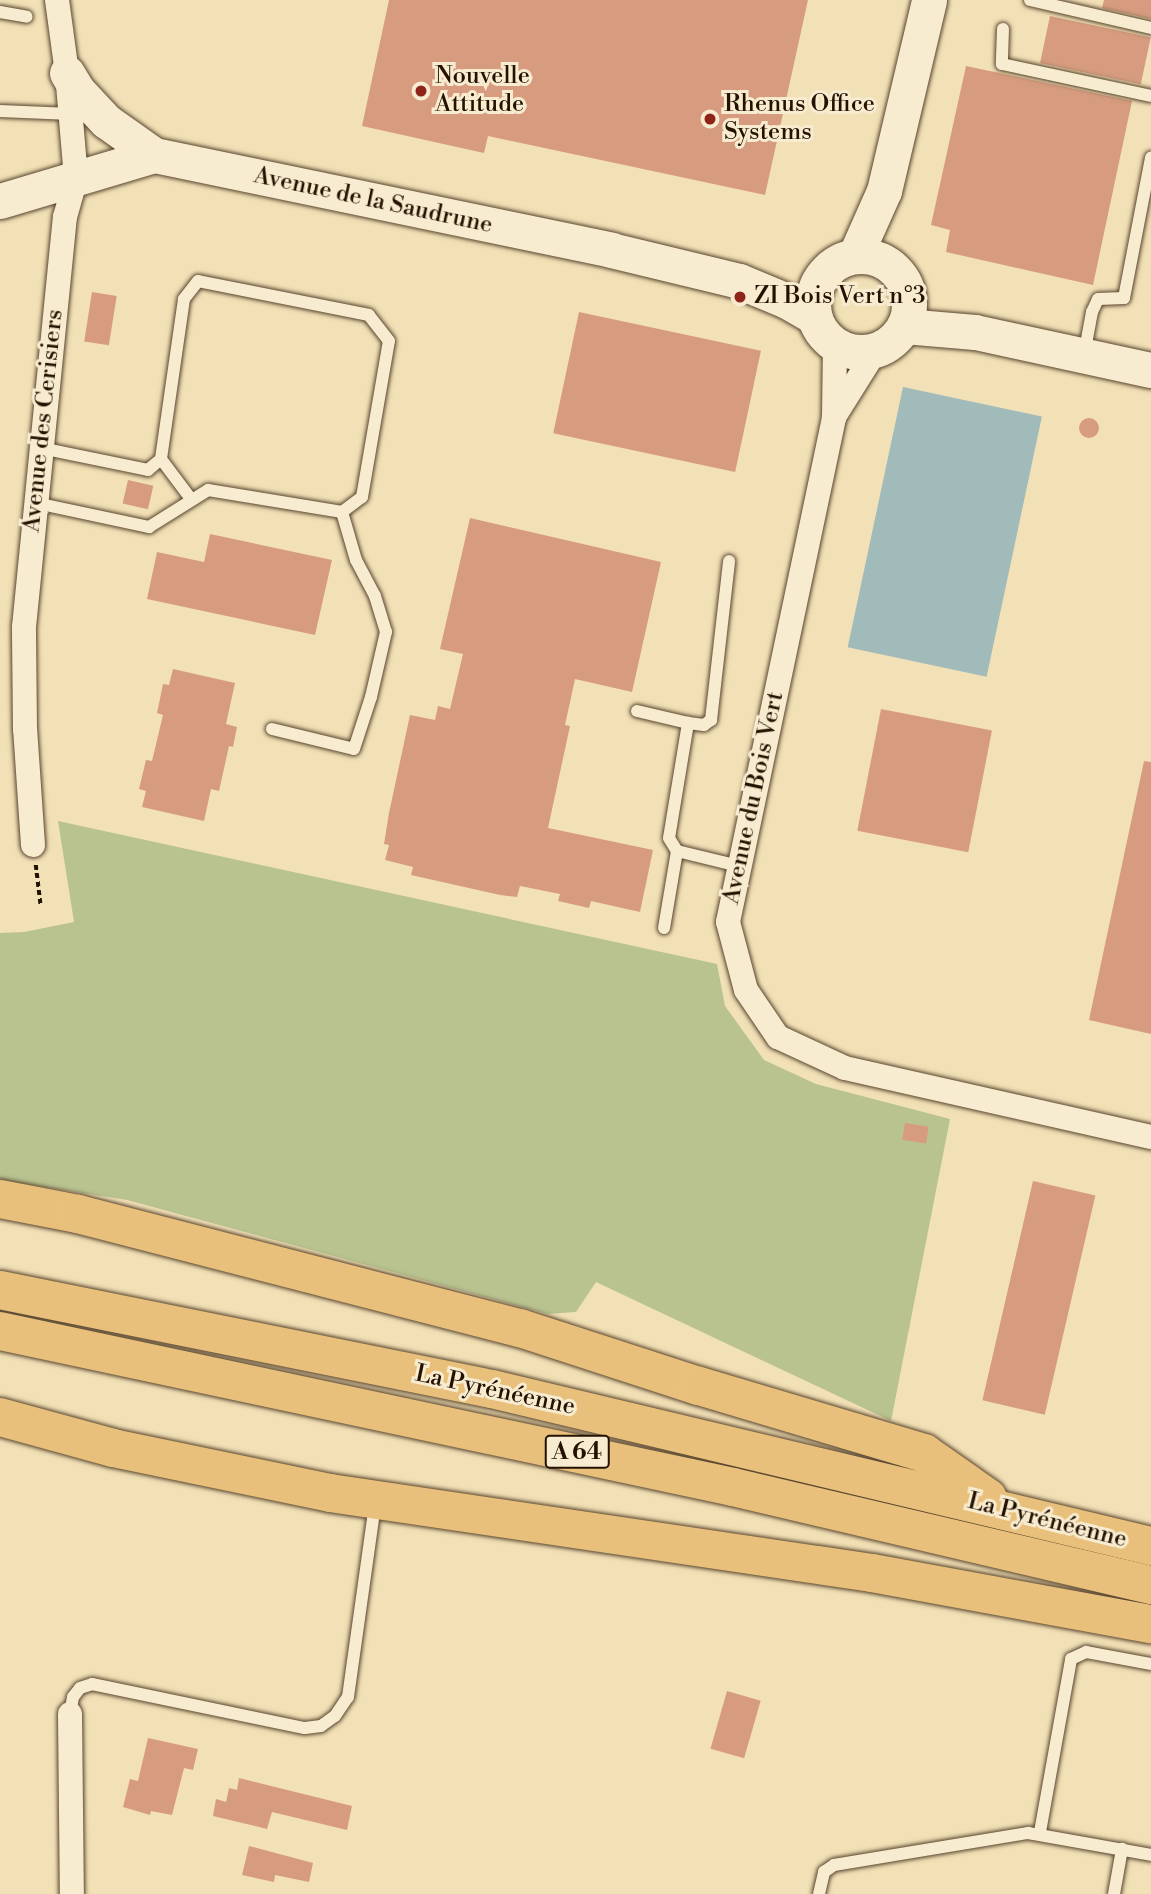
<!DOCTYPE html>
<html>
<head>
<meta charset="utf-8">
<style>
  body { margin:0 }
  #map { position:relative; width:1151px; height:1894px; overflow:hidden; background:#f2e0b6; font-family:"Libre Bodoni",serif }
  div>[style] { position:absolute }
  .green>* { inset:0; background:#b8c390 }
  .water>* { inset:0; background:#a1baba; transform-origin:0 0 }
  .building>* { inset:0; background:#d79c7f; transform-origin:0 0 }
  .round { border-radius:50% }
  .path>* { height:3.5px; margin-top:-1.75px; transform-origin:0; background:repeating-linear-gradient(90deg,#241100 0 5px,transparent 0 8.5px) }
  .roads { filter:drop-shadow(0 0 2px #58452e) drop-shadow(0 0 2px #58452e) }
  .lane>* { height:12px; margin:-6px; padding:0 6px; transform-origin:6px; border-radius:6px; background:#f7ebd0 }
  .street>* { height:24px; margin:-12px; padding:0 12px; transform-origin:12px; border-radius:12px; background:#f7ebd0 }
  .secondary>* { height:35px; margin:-17.5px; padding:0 17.5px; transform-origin:17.5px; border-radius:17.5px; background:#f7ebd0 }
  .secondary>.ring { margin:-17.5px; padding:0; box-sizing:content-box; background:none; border:35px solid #f7ebd0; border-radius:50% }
  .highway>* { height:38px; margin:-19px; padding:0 19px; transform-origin:19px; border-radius:19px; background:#e9c07b }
  .dots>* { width:19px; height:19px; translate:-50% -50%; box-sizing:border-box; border:4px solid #f7ebd0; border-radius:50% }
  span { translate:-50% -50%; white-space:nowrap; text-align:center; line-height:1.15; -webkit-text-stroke:6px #f7ebd0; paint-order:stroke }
  .shield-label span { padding:2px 5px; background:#f7ebd0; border:2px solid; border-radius:5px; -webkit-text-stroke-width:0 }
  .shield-label { font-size:23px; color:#241100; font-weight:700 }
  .poi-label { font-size:24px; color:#241100 }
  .left { translate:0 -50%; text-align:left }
  .street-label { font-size:24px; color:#241100 }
</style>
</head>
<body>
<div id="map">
  <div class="green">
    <div style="clip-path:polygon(58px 821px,717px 964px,725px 1006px,764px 1060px,816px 1084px,950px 1119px,891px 1421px,596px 1282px,576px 1312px,548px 1314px,127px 1200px,0 1180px,0 933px,24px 932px,74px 922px)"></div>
  </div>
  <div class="water">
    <div style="left:903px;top:387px;width:142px;height:266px;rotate:12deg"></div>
  </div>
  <div class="building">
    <div style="clip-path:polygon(389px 0,808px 0,765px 195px,488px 136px,484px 153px,362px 126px)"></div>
    <div style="clip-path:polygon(1104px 0,1151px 0,1151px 19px,1102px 8px)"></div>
    <div style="left:1050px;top:16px;width:103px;height:48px;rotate:12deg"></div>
    <div style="clip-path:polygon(966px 66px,1132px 101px,1093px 285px,946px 252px,950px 230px,931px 225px)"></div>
    <div style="left:92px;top:292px;width:25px;height:50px;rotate:9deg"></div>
    <div style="left:579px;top:312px;width:186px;height:124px;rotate:12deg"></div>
    <div class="round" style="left:1079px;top:418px;width:20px;height:20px"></div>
    <div style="left:128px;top:480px;width:26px;height:24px;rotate:13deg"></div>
    <div style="clip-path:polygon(470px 518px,661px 562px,632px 692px,575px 679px,565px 725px,570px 726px,548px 828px,653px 850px,640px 912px,591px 901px,589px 908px,558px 901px,560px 894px,520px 886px,517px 897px,500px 895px,411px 875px,413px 867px,385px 860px,389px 845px,384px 844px,389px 813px,410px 715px,435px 720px,438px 706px,450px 709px,463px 654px,440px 649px)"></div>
    <div style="clip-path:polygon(210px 534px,332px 560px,315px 635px,147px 599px,157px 552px,204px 562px)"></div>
    <div style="clip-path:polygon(173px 669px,235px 683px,226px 724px,237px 727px,233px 747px,229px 746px,219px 791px,211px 789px,204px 821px,142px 807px,146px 791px,139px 789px,146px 760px,152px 761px,163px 715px,157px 713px,163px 684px,169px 685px)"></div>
    <div style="left:881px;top:709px;width:113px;height:124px;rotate:11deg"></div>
    <div style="clip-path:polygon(1144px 761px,1151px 762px,1151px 1034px,1089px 1020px)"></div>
    <div style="left:905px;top:1123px;width:24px;height:17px;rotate:9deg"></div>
    <div style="left:1033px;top:1181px;width:64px;height:225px;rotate:13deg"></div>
    <div style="left:727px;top:1691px;width:35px;height:60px;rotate:16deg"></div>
    <div style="clip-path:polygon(148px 1738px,198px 1749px,193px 1770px,184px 1768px,172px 1815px,151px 1811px,150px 1815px,123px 1807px,130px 1779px,138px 1781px)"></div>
    <div style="clip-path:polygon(239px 1778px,352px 1806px,347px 1830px,272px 1812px,267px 1829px,213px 1816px,216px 1799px,226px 1802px,229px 1788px,237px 1790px)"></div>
    <div style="clip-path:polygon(249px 1846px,313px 1863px,309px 1882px,275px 1875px,274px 1882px,242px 1875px)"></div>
  </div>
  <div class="path">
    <div style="left:36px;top:865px;width:42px;rotate:83.2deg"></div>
  </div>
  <div class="roads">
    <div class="lane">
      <div style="left:1030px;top:0;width:124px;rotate:13deg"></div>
      <div style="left:0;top:12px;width:27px;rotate:10deg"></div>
      <div style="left:1003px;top:29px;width:35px;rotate:92deg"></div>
      <div style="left:1002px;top:64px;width:152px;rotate:12.1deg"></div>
      <div style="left:0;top:111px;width:71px;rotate:2.4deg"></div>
      <div style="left:1084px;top:355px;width:44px;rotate:-79.5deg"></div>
      <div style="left:1092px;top:312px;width:14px;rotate:-65deg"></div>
      <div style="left:1098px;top:299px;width:26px;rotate:-2deg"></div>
      <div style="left:1124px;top:298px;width:143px;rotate:-79.1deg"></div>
      <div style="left:161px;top:459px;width:50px;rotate:53.1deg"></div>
      <div style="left:36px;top:503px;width:116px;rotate:12deg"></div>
      <div style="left:149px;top:527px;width:70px;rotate:-32.1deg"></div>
      <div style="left:208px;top:490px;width:136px;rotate:9.3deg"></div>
      <div style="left:342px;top:512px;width:25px;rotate:-37deg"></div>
      <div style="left:362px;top:497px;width:158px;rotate:-80.2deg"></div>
      <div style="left:389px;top:341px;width:33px;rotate:-128deg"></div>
      <div style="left:369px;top:315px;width:174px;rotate:-168.8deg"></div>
      <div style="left:198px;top:281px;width:23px;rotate:128deg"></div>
      <div style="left:184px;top:299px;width:162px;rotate:98.2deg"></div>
      <div style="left:161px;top:459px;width:17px;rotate:140deg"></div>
      <div style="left:148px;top:470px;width:109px;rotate:-168.4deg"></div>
      <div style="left:637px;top:711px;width:52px;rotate:13.2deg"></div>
      <div style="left:272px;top:729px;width:84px;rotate:13.7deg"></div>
      <div style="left:354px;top:749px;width:55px;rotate:-71.9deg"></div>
      <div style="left:371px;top:697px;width:67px;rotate:-77deg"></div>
      <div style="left:386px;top:632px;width:38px;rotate:-107deg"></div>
      <div style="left:375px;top:596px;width:41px;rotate:-117.8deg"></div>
      <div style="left:356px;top:560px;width:50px;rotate:-106.3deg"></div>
      <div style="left:677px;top:851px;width:15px;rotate:-122deg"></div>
      <div style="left:669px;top:838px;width:117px;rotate:-80.6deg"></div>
      <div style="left:688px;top:723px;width:16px;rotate:7deg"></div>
      <div style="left:704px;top:725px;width:9px;rotate:-36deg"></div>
      <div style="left:711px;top:720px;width:160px;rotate:-83.5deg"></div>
      <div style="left:664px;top:928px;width:78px;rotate:-80.4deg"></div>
      <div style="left:677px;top:851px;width:64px;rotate:13.6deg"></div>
      <div style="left:70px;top:1714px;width:17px;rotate:-80deg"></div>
      <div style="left:73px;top:1697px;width:11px;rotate:-52deg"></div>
      <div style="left:80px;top:1688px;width:13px;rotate:-18deg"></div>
      <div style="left:92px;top:1684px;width:217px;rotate:11.7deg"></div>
      <div style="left:305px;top:1728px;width:16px;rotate:-7deg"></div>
      <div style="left:321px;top:1726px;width:17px;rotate:-36deg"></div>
      <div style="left:335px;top:1716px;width:23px;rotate:-56deg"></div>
      <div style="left:348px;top:1697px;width:195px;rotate:-82deg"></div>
      <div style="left:1040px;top:1832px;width:176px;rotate:-79.8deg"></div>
      <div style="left:1071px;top:1659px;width:17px;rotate:-25deg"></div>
      <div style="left:1086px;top:1652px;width:66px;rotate:10.5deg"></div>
      <div style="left:819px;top:1894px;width:23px;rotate:-77deg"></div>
      <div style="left:824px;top:1872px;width:12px;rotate:-35deg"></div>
      <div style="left:834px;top:1865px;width:197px;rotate:-9.4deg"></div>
      <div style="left:1028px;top:1833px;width:125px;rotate:10.1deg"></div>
      <div style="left:1114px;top:1894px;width:46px;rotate:-79.9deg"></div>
    </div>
    <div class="street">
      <div style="left:835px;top:345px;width:73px;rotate:90.8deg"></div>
      <div style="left:834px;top:418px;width:515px;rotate:101.88deg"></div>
      <div style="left:728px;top:922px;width:70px;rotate:75.2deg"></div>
      <div style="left:746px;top:990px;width:57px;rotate:55.8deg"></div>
      <div style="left:778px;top:1037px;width:74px;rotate:24.8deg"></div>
      <div style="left:845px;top:1068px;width:314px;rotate:12.7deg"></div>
      <div style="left:834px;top:417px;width:79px;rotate:-57.9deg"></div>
      <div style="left:33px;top:845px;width:116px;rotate:-93.9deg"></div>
      <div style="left:25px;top:729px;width:102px;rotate:-90.6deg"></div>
      <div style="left:24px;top:627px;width:412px;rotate:-84.3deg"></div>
      <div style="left:65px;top:217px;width:41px;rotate:-74.2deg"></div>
      <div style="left:76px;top:178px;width:105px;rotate:-94.9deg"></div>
      <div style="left:67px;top:73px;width:74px;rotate:-97.8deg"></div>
      <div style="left:70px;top:1714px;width:180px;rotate:89.4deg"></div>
    </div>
    <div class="secondary">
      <div style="left:67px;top:73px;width:21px;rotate:59deg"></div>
      <div style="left:78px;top:91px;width:41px;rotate:47deg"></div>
      <div style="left:106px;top:121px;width:59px;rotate:35.3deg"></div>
      <div style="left:0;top:201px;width:161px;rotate:-16.6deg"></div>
      <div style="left:154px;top:155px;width:467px;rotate:11.7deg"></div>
      <div style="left:611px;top:250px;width:132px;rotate:13.6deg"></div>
      <div style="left:739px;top:281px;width:52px;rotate:22.6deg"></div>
      <div style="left:787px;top:301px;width:32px;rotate:30deg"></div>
      <div style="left:855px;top:256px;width:71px;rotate:-66deg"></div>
      <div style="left:884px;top:191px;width:196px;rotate:-76.7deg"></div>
      <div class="ring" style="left:813px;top:256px;width:61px;height:61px"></div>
      <div style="left:904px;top:326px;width:71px;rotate:4.8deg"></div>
      <div style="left:975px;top:332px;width:180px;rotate:12.2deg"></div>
    </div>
    <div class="highway">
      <div style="left:0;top:1199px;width:79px;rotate:10.9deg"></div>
      <div style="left:78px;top:1214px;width:456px;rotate:14.5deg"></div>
      <div style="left:520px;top:1328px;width:188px;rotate:18deg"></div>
      <div style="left:699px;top:1386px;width:235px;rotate:16.6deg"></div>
      <div style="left:924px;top:1453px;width:78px;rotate:35.1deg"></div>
      <div style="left:0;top:1290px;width:502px;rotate:11.38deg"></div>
      <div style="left:492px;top:1389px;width:677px;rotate:13.4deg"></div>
      <div style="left:0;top:1331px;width:749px;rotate:12.01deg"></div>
      <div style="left:733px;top:1487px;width:429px;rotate:13.2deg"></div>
      <div style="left:0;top:1417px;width:117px;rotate:15.3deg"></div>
      <div style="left:113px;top:1448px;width:222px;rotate:11.7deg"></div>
      <div style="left:330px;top:1493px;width:548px;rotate:8.4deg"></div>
      <div style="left:872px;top:1573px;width:284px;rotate:10.4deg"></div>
    </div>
  </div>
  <div class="dots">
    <div style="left:421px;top:91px;background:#8f2418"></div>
    <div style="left:710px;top:119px;background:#8f2418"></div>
    <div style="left:740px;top:297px;background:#8f2418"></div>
  </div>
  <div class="shield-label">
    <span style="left:577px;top:1452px">A 64</span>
  </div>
  <div class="poi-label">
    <span class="left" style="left:435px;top:91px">Nouvelle<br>Attitude</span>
    <span class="left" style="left:724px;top:119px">Rhenus Office<br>Systems</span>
    <span class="left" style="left:754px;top:297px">ZI Bois Vert n°3</span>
  </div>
  <div class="street-label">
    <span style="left:373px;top:201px;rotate:12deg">Avenue de la Saudrune</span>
    <span style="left:44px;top:421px;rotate:-84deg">Avenue des Cerisiers</span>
    <span style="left:754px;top:798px;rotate:-78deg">Avenue du Bois Vert</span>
    <span style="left:495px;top:1391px;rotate:12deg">La Pyrénéenne</span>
    <span style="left:1047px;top:1521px;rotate:14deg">La Pyrénéenne</span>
  </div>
</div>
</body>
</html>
